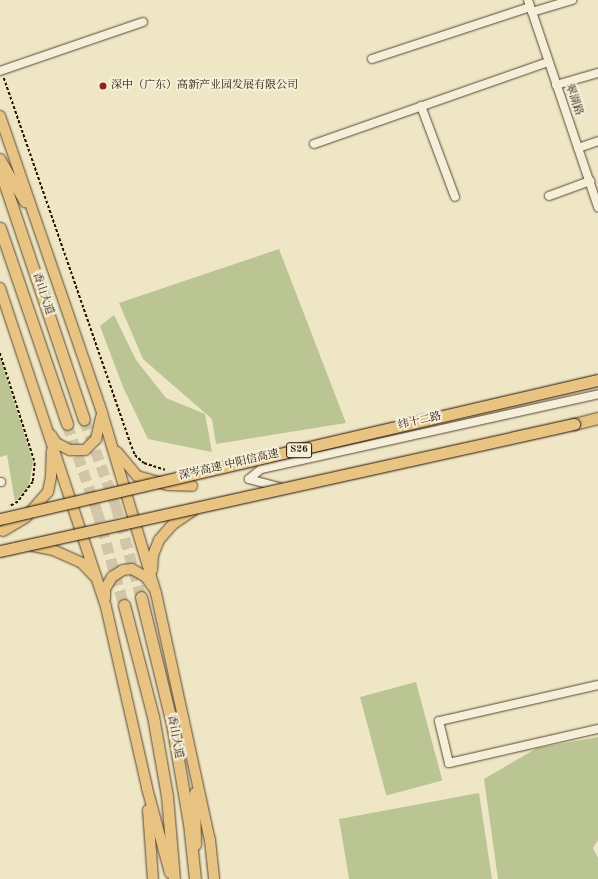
<!DOCTYPE html>
<html>
<head>
<meta charset="utf-8">
<style>
  body { margin:0 }
  #map { position:relative; width:598px; height:879px; overflow:hidden; background:#efe6c5; font-family:"Old Standard TT","Noto Serif SC",serif }
  div>[style] { position:absolute }
  .green>* { inset:0; background:#bbc493; transform-origin:0 0 }
  .highway-tunnel>* { height:11px; margin-top:-5.5px; transform-origin:0; background:repeating-linear-gradient(90deg,#d1c6a7 0 11px,transparent 0 16.5px) }
  .path>* { height:1.5px; margin-top:-0.75px; transform-origin:0; background:repeating-linear-gradient(90deg,#261200 0 3px,transparent 0 5px) }
  .roads { filter:drop-shadow(0 0 1px #584731) drop-shadow(0 0 1px #584731) }
  .minor>* { height:8px; margin:-4px; padding:0 4px; transform-origin:4px; border-radius:4px; background:#f5efd9 }
  .major>* { height:10px; margin:-5px; padding:0 5px; transform-origin:5px; border-radius:5px; background:#e8c382 }
  .highway>* { height:11px; margin:-5.5px; padding:0 5.5px; transform-origin:5.5px; border-radius:5.5px; background:#e8c382 }
  .bridges { filter:drop-shadow(0 0 1px #261200) drop-shadow(0 0 1px #261200) }
  .highway-bridge>* { height:11px; margin:-5.5px; padding:0 5.5px; transform-origin:5.5px; border-radius:5.5px; background:#e8c382 }
  .dots>* { width:11px; height:11px; translate:-50% -50%; box-sizing:border-box; border:2px solid #f5efd9; border-radius:50% }
  span { translate:-50% -50%; white-space:nowrap; text-align:center; line-height:1.15; -webkit-text-stroke:4px #f5efd9; paint-order:stroke }
  .shield-label span { padding:1px 3px; background:#f5efd9; border:1px solid; border-radius:3px; -webkit-text-stroke-width:0 }
  .shield-label { font-size:10px; color:#261200; font-weight:700 }
  .poi-label { font-size:11px; color:#261200 }
  .left { translate:0 -50%; text-align:left }
  .street-label { font-size:11px; color:#261200 }
</style>
</head>
<body>
<div id="map">
  <div class="green">
    <div style="clip-path:polygon(279px 249px,346px 423px,216px 444px,212px 419px,143px 359px,119px 303px)"></div>
    <div style="clip-path:polygon(114px 315px,136px 360px,166px 398px,205px 414px,212px 452px,148px 439px,123px 387px,100px 326px)"></div>
    <div style="clip-path:polygon(0 357px,33px 462px,29px 485px,15px 502px,7px 455px,0 457px)"></div>
    <div style="left:416px;top:682px;width:102px;height:58px;rotate:75deg"></div>
    <div style="clip-path:polygon(598px 737px,598px 840px,593px 848px,598px 858px,598px 879px,498px 879px,484px 779px,537px 748px)"></div>
    <div style="clip-path:polygon(479px 793px,492px 879px,349px 879px,339px 819px)"></div>
  </div>
  <div class="highway-tunnel">
    <div style="left:84px;top:419px;width:93px;rotate:69.8deg"></div>
    <div style="left:116px;top:506px;width:94px;rotate:74.6deg"></div>
    <div style="left:67px;top:424px;width:92px;rotate:71deg"></div>
    <div style="left:97px;top:511px;width:98px;rotate:74deg"></div>
  </div>
  <div class="path">
    <div style="left:4px;top:78px;width:385px;rotate:70.9deg"></div>
    <div style="left:130px;top:442px;width:14px;rotate:69deg"></div>
    <div style="left:135px;top:455px;width:12px;rotate:42deg"></div>
    <div style="left:144px;top:463px;width:22px;rotate:18deg"></div>
    <div style="left:0;top:353px;width:115px;rotate:72.3deg"></div>
    <div style="left:35px;top:463px;width:19px;rotate:96deg"></div>
    <div style="left:33px;top:482px;width:25px;rotate:127deg"></div>
    <div style="left:18px;top:502px;width:10px;rotate:151deg"></div>
  </div>
  <div class="roads">
    <div class="minor">
      <div style="left:528px;top:0;width:219px;rotate:71.3deg"></div>
      <div style="left:532px;top:12px;width:42px;rotate:-16.7deg"></div>
      <div style="left:372px;top:59px;width:166px;rotate:-18.2deg"></div>
      <div style="left:0;top:71px;width:151px;rotate:-18.9deg"></div>
      <div style="left:556px;top:85px;width:44px;rotate:-15.9deg"></div>
      <div style="left:421px;top:106px;width:97px;rotate:69.5deg"></div>
      <div style="left:314px;top:144px;width:248px;rotate:-19.3deg"></div>
      <div style="left:578px;top:148px;width:21px;rotate:-19deg"></div>
      <div style="left:549px;top:196px;width:44px;rotate:-20.1deg"></div>
      <div style="left:249px;top:479px;width:16px;rotate:-40deg"></div>
      <div style="left:261px;top:469px;width:345px;rotate:-12.5deg"></div>
      <div style="left:249px;top:479px;width:31px;rotate:15deg"></div>
      <div style="left:0;top:482px;width:1px"></div>
      <div style="left:598px;top:685px;width:163px;rotate:167.2deg"></div>
      <div style="left:439px;top:721px;width:43px;rotate:76.6deg"></div>
      <div style="left:449px;top:763px;width:153px;rotate:-12.9deg"></div>
    </div>
    <div class="major">
      <div style="left:0;top:116px;width:314px;rotate:71deg"></div>
      <div style="left:102px;top:413px;width:188px;rotate:73.3deg"></div>
      <div style="left:156px;top:593px;width:253px;rotate:77.7deg"></div>
      <div style="left:210px;top:840px;width:39px;rotate:84deg"></div>
      <div style="left:0;top:159px;width:50px;rotate:59.8deg"></div>
      <div style="left:0;top:288px;width:336px;rotate:71.6deg"></div>
      <div style="left:106px;top:607px;width:186px;rotate:77.2deg"></div>
      <div style="left:147px;top:788px;width:88px;rotate:74.9deg"></div>
      <div style="left:51px;top:435px;width:9px;rotate:58deg"></div>
      <div style="left:56px;top:443px;width:16px;rotate:27deg"></div>
      <div style="left:70px;top:450px;width:15px"></div>
      <div style="left:85px;top:450px;width:16px;rotate:-45deg"></div>
      <div style="left:96px;top:439px;width:23px;rotate:-77deg"></div>
      <div style="left:117px;top:452px;width:31px;rotate:50deg"></div>
      <div style="left:137px;top:476px;width:32px;rotate:16deg"></div>
      <div style="left:168px;top:485px;width:24px;rotate:2deg"></div>
      <div style="left:3px;top:531px;width:27px;rotate:-31deg"></div>
      <div style="left:26px;top:517px;width:33px;rotate:-49deg"></div>
      <div style="left:48px;top:492px;width:16px;rotate:-79deg"></div>
      <div style="left:51px;top:476px;width:25px;rotate:-88deg"></div>
      <div style="left:33px;top:546px;width:20px;rotate:11deg"></div>
      <div style="left:53px;top:550px;width:32px;rotate:24deg"></div>
      <div style="left:82px;top:563px;width:18px;rotate:47deg"></div>
      <div style="left:152px;top:570px;width:15px;rotate:-86deg"></div>
      <div style="left:153px;top:555px;width:16px;rotate:-68deg"></div>
      <div style="left:159px;top:540px;width:21px;rotate:-49deg"></div>
      <div style="left:173px;top:524px;width:25px;rotate:-34deg"></div>
      <div style="left:105px;top:598px;width:9px;rotate:-90deg"></div>
      <div style="left:105px;top:589px;width:14px;rotate:-60deg"></div>
      <div style="left:112px;top:577px;width:13px;rotate:-32deg"></div>
      <div style="left:123px;top:570px;width:9px;rotate:-6deg"></div>
      <div style="left:132px;top:569px;width:16px;rotate:30deg"></div>
      <div style="left:146px;top:577px;width:11px;rotate:56deg"></div>
      <div style="left:195px;top:793px;width:52px;rotate:88.9deg"></div>
      <div style="left:148px;top:810px;width:69px;rotate:85.9deg"></div>
    </div>
    <div class="highway">
      <div style="left:0;top:170px;width:263px;rotate:71.4deg"></div>
      <div style="left:0;top:228px;width:207px;rotate:71.1deg"></div>
      <div style="left:574px;top:424px;width:25px;rotate:-14deg"></div>
      <div style="left:141px;top:597px;width:131px;rotate:76.3deg"></div>
      <div style="left:172px;top:724px;width:100px;rotate:80.3deg"></div>
      <div style="left:189px;top:823px;width:56px;rotate:83.9deg"></div>
      <div style="left:124px;top:605px;width:115px;rotate:75.4deg"></div>
      <div style="left:153px;top:716px;width:81px;rotate:80.1deg"></div>
      <div style="left:167px;top:796px;width:83px;rotate:85.2deg"></div>
    </div>
  </div>
  <div class="bridges">
    <div class="highway-bridge">
      <div style="left:0;top:519px;width:614px;rotate:-13.09deg"></div>
      <div style="left:0;top:551px;width:588px;rotate:-12.48deg"></div>
    </div>
  </div>
  <div class="dots">
    <div style="left:103px;top:86px;background:#8f2418"></div>
  </div>
  <div class="shield-label">
    <span style="left:299px;top:450px">S26</span>
  </div>
  <div class="poi-label">
    <span class="left" style="left:111px;top:86px">深中（广东）高新产业园发展有限公司</span>
  </div>
  <div class="street-label">
    <span style="left:573px;top:100px;rotate:71deg">翠湖路</span>
    <span style="left:42px;top:294px;rotate:71deg">香山大道</span>
    <span style="left:420px;top:422px;rotate:-13deg">纬十二路</span>
    <span style="left:229px;top:466px;rotate:-13deg">深岑高速 中阳信高速</span>
    <span style="left:174px;top:737px;rotate:79deg">香山大道</span>
  </div>
</div>
</body>
</html>
